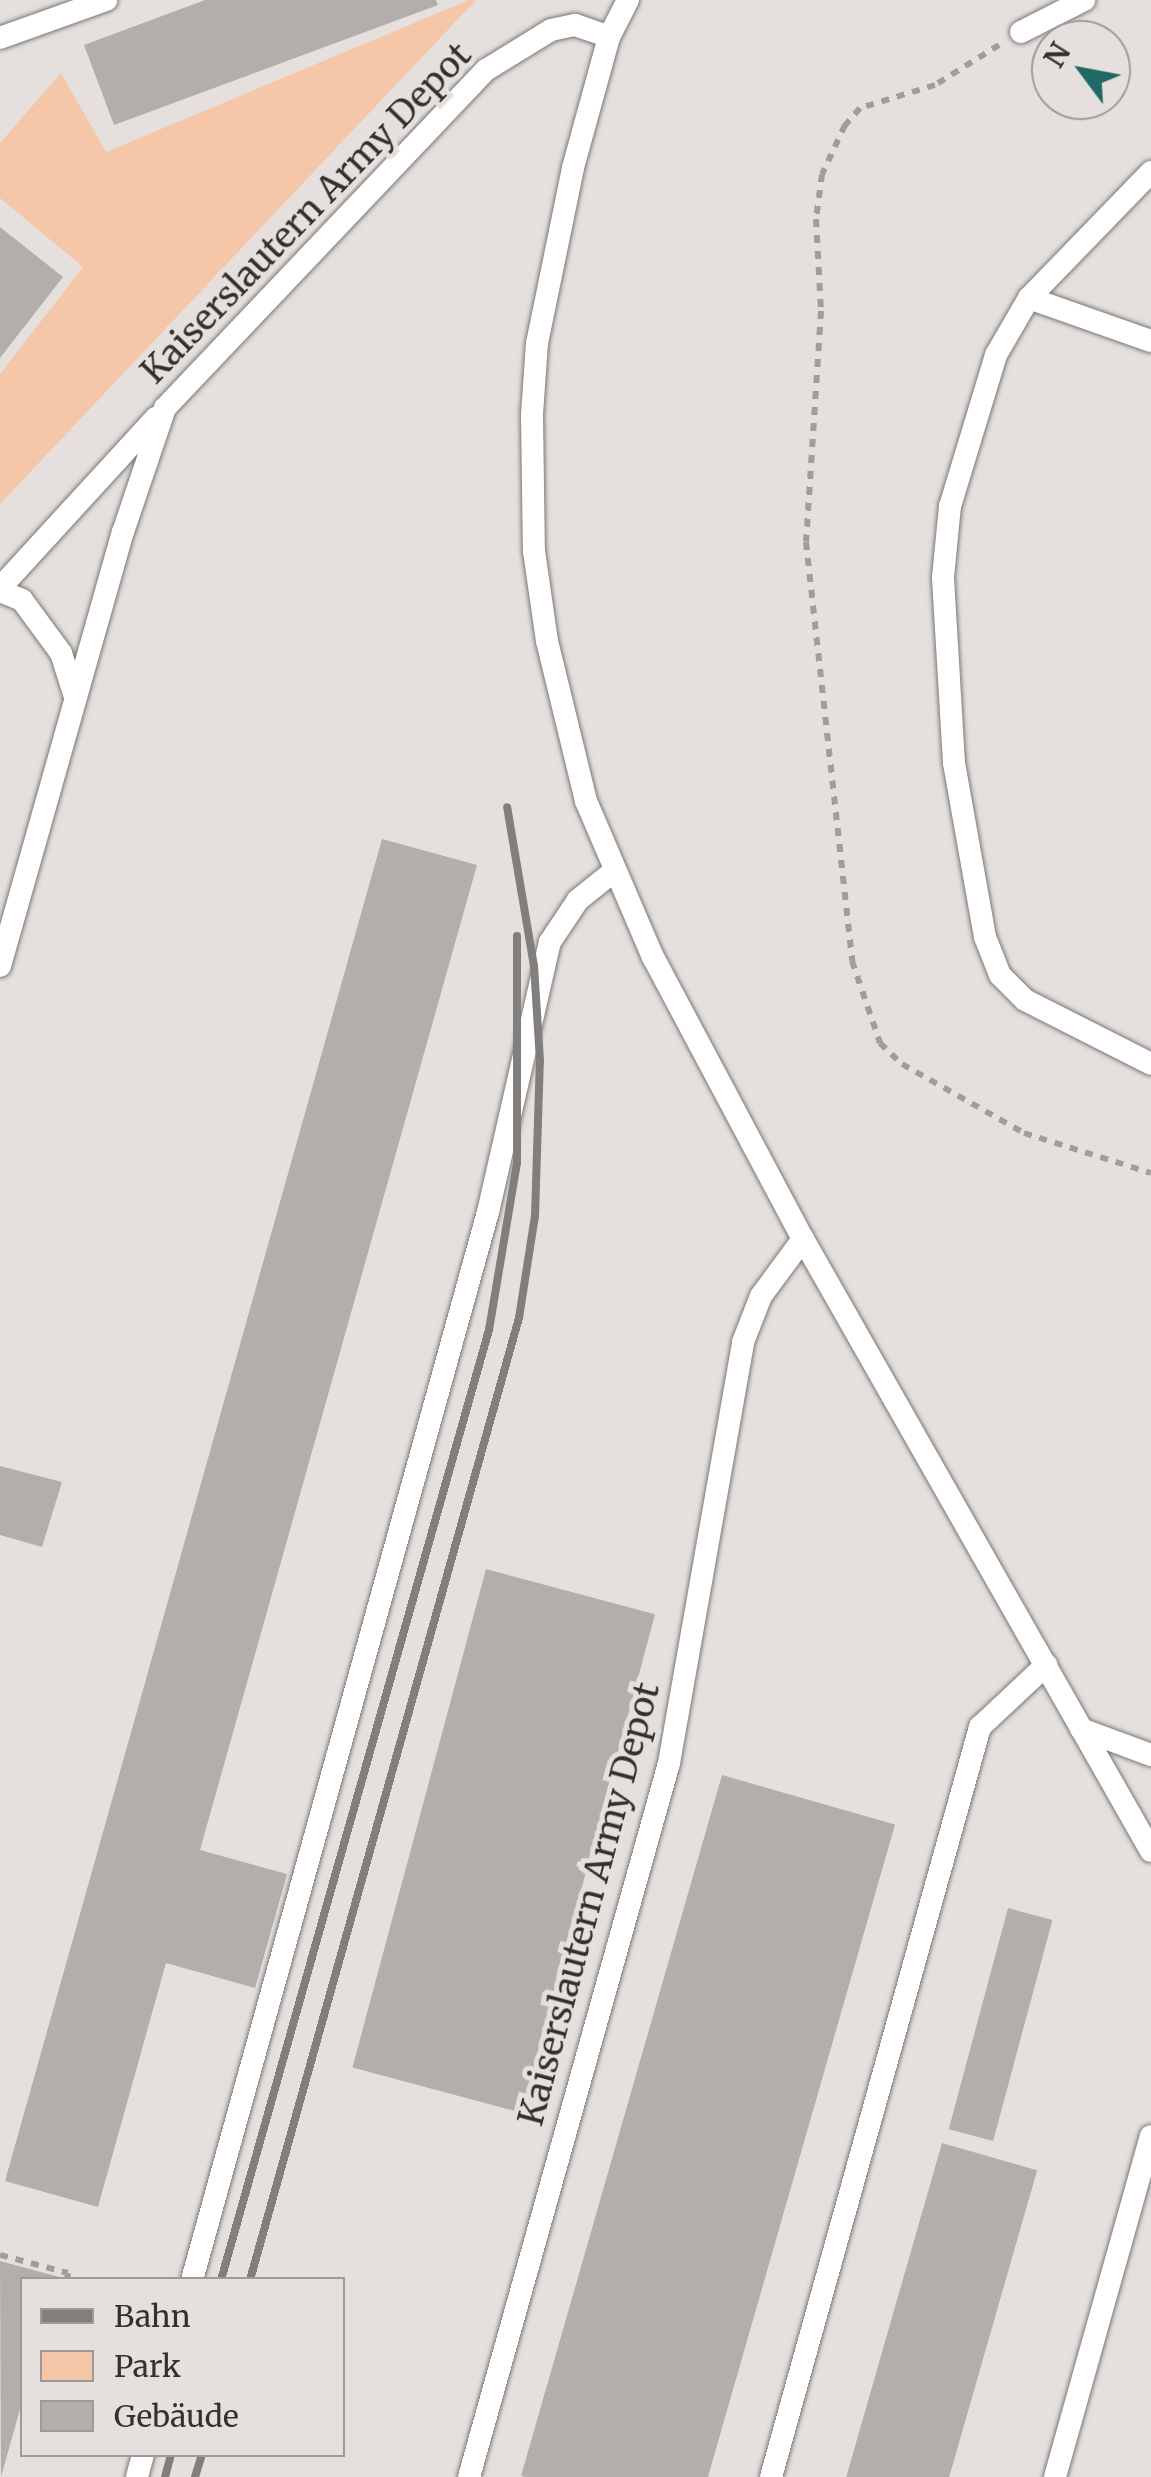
<!DOCTYPE html>
<html>
<head>
<meta charset="utf-8">
<style>
  body { margin:0 }
  #map { position:relative; width:1151px; height:2477px; overflow:hidden; background:#e5e0dd; font-family:Merriweather,serif }
  div>[style] { position:absolute }
  .green>* { inset:0; background:#f6c6a8 }
  .building>* { inset:0; background:#b3aeac; transform-origin:0 0 }
  .path>* { height:6px; margin-top:-3px; transform-origin:0; background:repeating-linear-gradient(90deg,#a19d9b 0 8px,transparent 0 16px) }
  .roads { filter:drop-shadow(0 0 2px #7b7774) drop-shadow(0 0 2px #7b7774) }
  .lane>* { height:22px; margin:-11px; padding:0 11px; transform-origin:11px; border-radius:11px; background:#fff }
  .rail>* { height:8px; margin:-4px; padding:0 4px; transform-origin:4px; border-radius:4px; background:#817e7c }
  span { translate:-50% -50%; white-space:nowrap; text-align:center; line-height:1.15; -webkit-text-stroke:10px #e5e0dd; paint-order:stroke }
  .street-label { font-size:35px; color:#333130 }
  .legend { position:absolute; left:20px; top:2277px; width:325px; height:180px; box-sizing:border-box; background:#e5e0dd; border:2px solid #9e9a98; margin:0; padding:12px 18px; list-style:none; font-size:30px; color:#333130 }
  .legend li { display:flex; align-items:center; gap:20px; height:50px }
  .legend b { width:50px; border:2px solid #9e9a98 }
  .north { position:absolute; left:1031px; top:20px; width:100px; height:100px; box-sizing:border-box; background:#e5e0dd; border:2px solid #9e9a98; border-radius:50%; rotate:302deg; font-size:28px; font-weight:700; line-height:40px; text-align:center; color:#333130 }
  .north::after { content:''; display:block; margin:auto; width:35px; height:45px; background:#1f6a64; clip-path:polygon(50% 0,100% 100%,50% 72%,0 100%) }
</style>
</head>
<body>
<div id="map">
  <div class="green">
    <div style="clip-path:polygon(469px 0,476px 0,0 504px,0 374px,83px 267px,0 198px,0 143px,61px 73px,106px 152px)"></div>
  </div>
  <div class="building">
    <div style="clip-path:polygon(205px 0,436px 0,438px 5px,114px 125px,84px 45px)"></div>
    <div style="clip-path:polygon(0 227px,63px 277px,0 358px)"></div>
    <div style="clip-path:polygon(382px 839px,477px 865px,200px 1850px,287px 1874px,255px 1988px,166px 1963px,98px 2207px,5px 2181px)"></div>
    <div style="clip-path:polygon(0 1466px,62px 1482px,42px 1547px,0 1535px)"></div>
    <div style="left:486px;top:1569px;width:175px;height:516px;rotate:15deg"></div>
    <div style="left:722px;top:1775px;width:180px;height:729px;rotate:16deg"></div>
    <div style="left:1008px;top:1908px;width:46px;height:229px;rotate:15deg"></div>
    <div style="left:942px;top:2143px;width:99px;height:348px;rotate:16deg"></div>
    <div style="clip-path:polygon(0 2261px,63px 2278px,22px 2280px,22px 2402px,1px 2477px)"></div>
  </div>
  <div class="path">
    <div style="left:999px;top:45px;width:75px;rotate:148deg"></div>
    <div style="left:935px;top:85px;width:78px;rotate:163deg"></div>
    <div style="left:860px;top:108px;width:23px;rotate:131deg"></div>
    <div style="left:845px;top:125px;width:54px;rotate:115.1deg"></div>
    <div style="left:822px;top:174px;width:45px;rotate:97.6deg"></div>
    <div style="left:816px;top:219px;width:92px;rotate:86.9deg"></div>
    <div style="left:821px;top:311px;width:231px;rotate:93.7deg"></div>
    <div style="left:806px;top:542px;width:422px;rotate:83.7deg"></div>
    <div style="left:852px;top:961px;width:87px;rotate:71.1deg"></div>
    <div style="left:880px;top:1043px;width:30px;rotate:44deg"></div>
    <div style="left:902px;top:1064px;width:140px;rotate:29.5deg"></div>
    <div style="left:1024px;top:1133px;width:133px;rotate:17.5deg"></div>
    <div style="left:0;top:2255px;width:70px;rotate:14.8deg"></div>
    <div style="left:68px;top:2273px;width:7px;rotate:98deg"></div>
  </div>
  <div class="roads">
    <div class="lane">
      <div style="left:628px;top:0;width:42px;rotate:117.2deg"></div>
      <div style="left:609px;top:37px;width:136px;rotate:105.4deg"></div>
      <div style="left:573px;top:168px;width:179px;rotate:101.6deg"></div>
      <div style="left:537px;top:343px;width:72px;rotate:94deg"></div>
      <div style="left:532px;top:415px;width:136px;rotate:89.2deg"></div>
      <div style="left:534px;top:551px;width:91px;rotate:81.8deg"></div>
      <div style="left:547px;top:641px;width:165px;rotate:76.3deg"></div>
      <div style="left:586px;top:801px;width:170px;rotate:66.8deg"></div>
      <div style="left:653px;top:957px;width:319px;rotate:62deg"></div>
      <div style="left:803px;top:1239px;width:704px;rotate:60.38deg"></div>
      <div style="left:1021px;top:32px;width:71px;rotate:-26.9deg"></div>
      <div style="left:0;top:38px;width:113px;rotate:-19.7deg"></div>
      <div style="left:1151px;top:172px;width:175px;rotate:134.1deg"></div>
      <div style="left:1029px;top:298px;width:66px;rotate:120.1deg"></div>
      <div style="left:996px;top:355px;width:158px;rotate:106.9deg"></div>
      <div style="left:950px;top:506px;width:72px;rotate:95.6deg"></div>
      <div style="left:943px;top:578px;width:185px;rotate:86.6deg"></div>
      <div style="left:954px;top:763px;width:177px;rotate:79.9deg"></div>
      <div style="left:985px;top:937px;width:41px;rotate:68.5deg"></div>
      <div style="left:1000px;top:975px;width:35px;rotate:45deg"></div>
      <div style="left:1025px;top:1000px;width:141px;rotate:26.9deg"></div>
      <div style="left:1029px;top:298px;width:129px;rotate:19.4deg"></div>
      <div style="left:0;top:588px;width:231px;rotate:-47.5deg"></div>
      <div style="left:0;top:591px;width:24px;rotate:22deg"></div>
      <div style="left:22px;top:600px;width:66px;rotate:53.7deg"></div>
      <div style="left:61px;top:653px;width:46px;rotate:72.3deg"></div>
      <div style="left:0;top:966px;width:451px;rotate:-74.2deg"></div>
      <div style="left:123px;top:532px;width:131px;rotate:-71.3deg"></div>
      <div style="left:165px;top:408px;width:466px;rotate:-46.5deg"></div>
      <div style="left:486px;top:70px;width:76px;rotate:-31.6deg"></div>
      <div style="left:551px;top:30px;width:25px;rotate:-12deg"></div>
      <div style="left:575px;top:25px;width:36px;rotate:19deg"></div>
      <div style="left:1081px;top:1729px;width:75px;rotate:20.4deg"></div>
      <div style="left:192px;top:2280px;width:1108px;rotate:-74.51deg"></div>
      <div style="left:488px;top:1212px;width:277px;rotate:-77.1deg"></div>
      <div style="left:550px;top:942px;width:50px;rotate:-56.3deg"></div>
      <div style="left:578px;top:900px;width:45px;rotate:-38.7deg"></div>
      <div style="left:137px;top:2477px;width:24px;rotate:-75deg"></div>
      <div style="left:469px;top:2477px;width:741px;rotate:-74.35deg"></div>
      <div style="left:669px;top:1763px;width:427px;rotate:-80deg"></div>
      <div style="left:743px;top:1342px;width:49px;rotate:-68.6deg"></div>
      <div style="left:761px;top:1296px;width:71px;rotate:-53.6deg"></div>
      <div style="left:771px;top:2477px;width:779px;rotate:-74.43deg"></div>
      <div style="left:980px;top:1727px;width:91px;rotate:-43.2deg"></div>
      <div style="left:1055px;top:2477px;width:354px;rotate:-74.3deg"></div>
    </div>
  </div>
  <div class="rail">
    <div style="left:221px;top:2280px;width:987px;rotate:-74.25deg"></div>
    <div style="left:489px;top:1330px;width:169px;rotate:-80.5deg"></div>
    <div style="left:517px;top:1163px;width:227px;rotate:-90deg"></div>
    <div style="left:250px;top:2280px;width:999px;rotate:-74.38deg"></div>
    <div style="left:519px;top:1318px;width:103px;rotate:-81.1deg"></div>
    <div style="left:535px;top:1216px;width:155px;rotate:-88.2deg"></div>
    <div style="left:540px;top:1061px;width:95px;rotate:-93.6deg"></div>
    <div style="left:534px;top:966px;width:161px;rotate:-99.6deg"></div>
    <div style="left:165px;top:2477px;width:24px;rotate:-75deg"></div>
    <div style="left:195px;top:2477px;width:24px;rotate:-73deg"></div>
  </div>
  <div class="street-label">
    <span style="left:306px;top:213px;rotate:-46deg">Kaiserslautern Army Depot</span>
    <span style="left:589px;top:1904px;rotate:-75deg">Kaiserslautern Army Depot</span>
  </div>
  <ul class="legend">
  <li><b style="height:12px;background:#817e7c"></b>Bahn</li>
  <li><b style="height:28px;background:#f6c6a8"></b>Park</li>
  <li><b style="height:28px;background:#b3aeac"></b>Gebäude</li>
  </ul>
  <div class="north">N</div>
</div>
</body>
</html>
